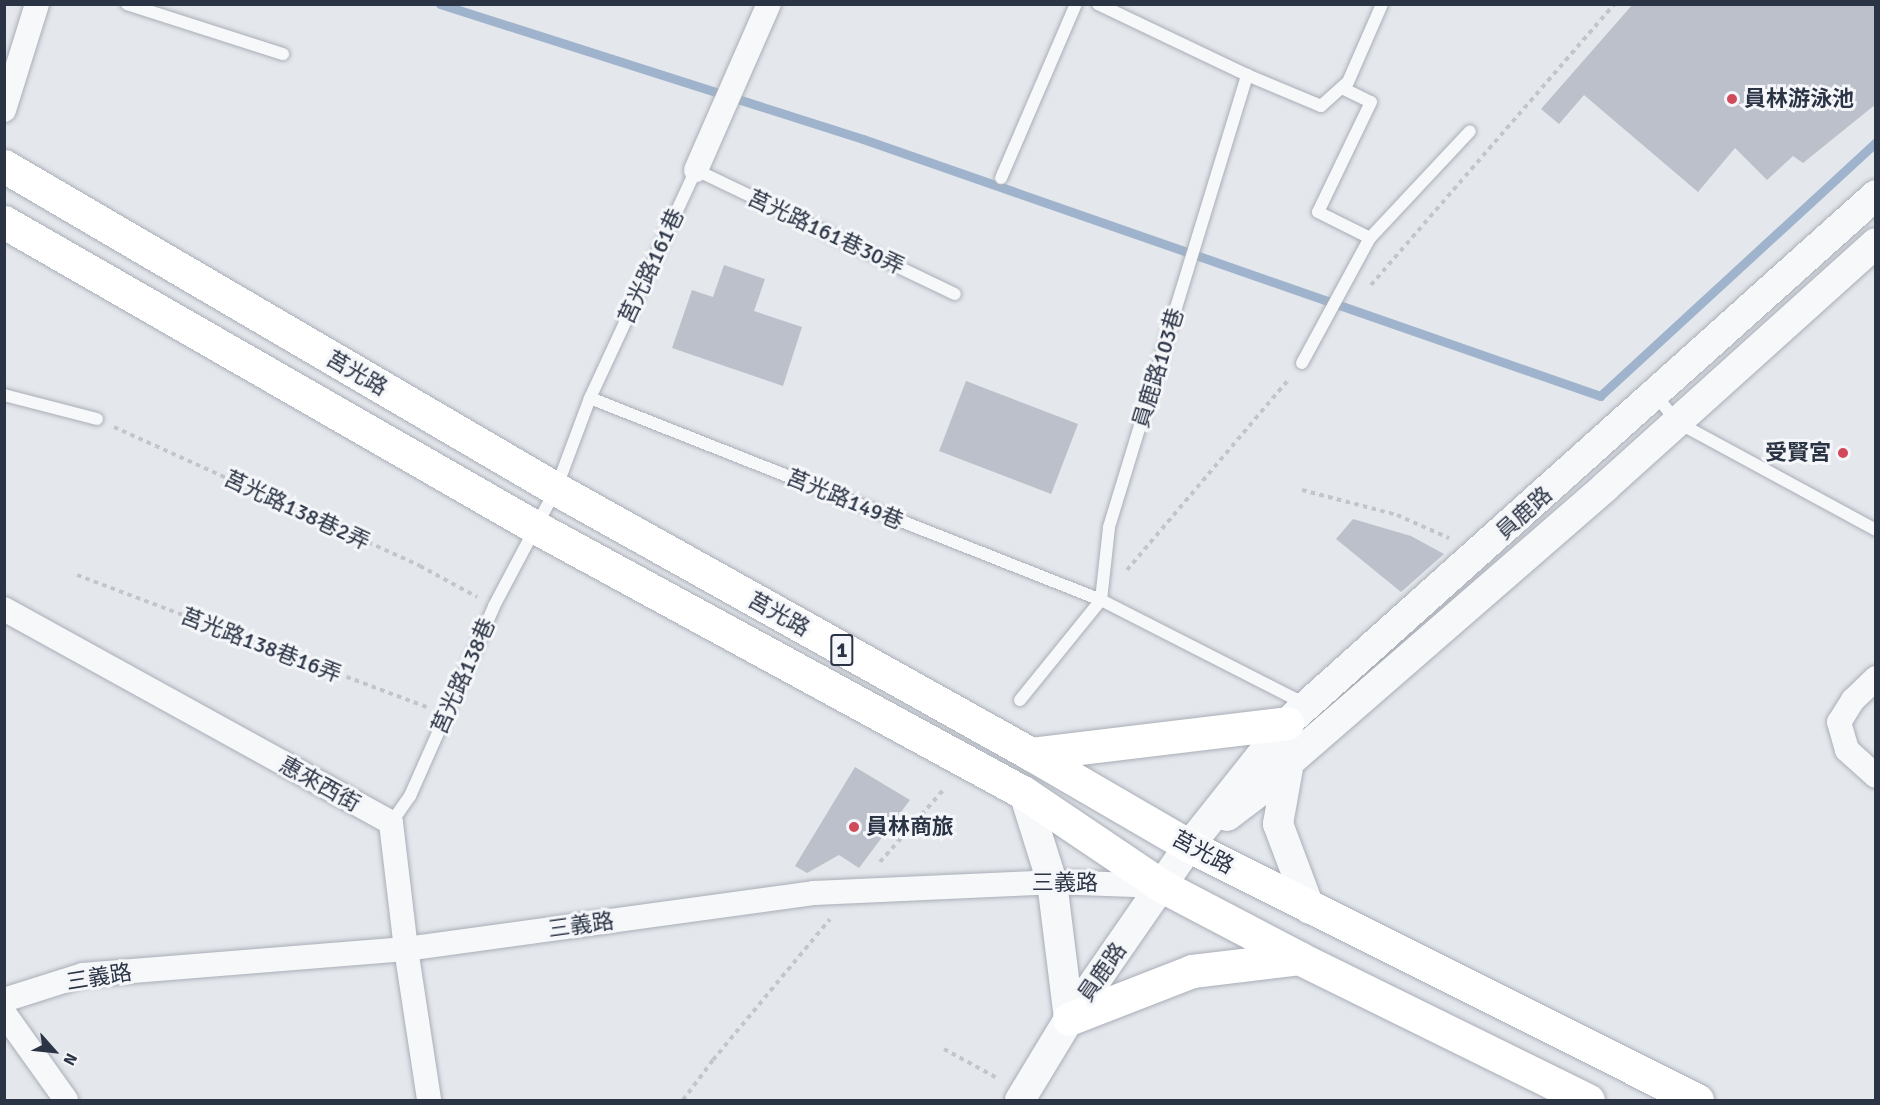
<!DOCTYPE html>
<html>
<head>
<meta charset="utf-8">
<style>
  body { margin:0 }
  #map { position:relative; width:1880px; height:1105px; overflow:hidden; background:#e4e7ec; font-family:Signika,"Noto Sans TC",sans-serif }
  div>[style] { position:absolute }
  .stream>* { height:9px; margin:-4.5px; padding:0 4.5px; transform-origin:4.5px; border-radius:4.5px; background:#9fb4cc }
  .building>* { inset:0; background:#bbc0ca; transform-origin:0 0 }
  .path>* { height:4px; margin-top:-2px; transform-origin:0; background:repeating-linear-gradient(90deg,#c2c5cb 0 4.5px,transparent 0 9px) }
  .roads { filter:drop-shadow(0 0 2px #a9aeb7) drop-shadow(0 0 2px #a9aeb7) }
  .service>* { height:12px; margin:-6px; padding:0 6px; transform-origin:6px; border-radius:6px; background:#f7f8fa }
  .minor>* { height:24px; margin:-12px; padding:0 12px; transform-origin:12px; border-radius:12px; background:#f7f8fa }
  .tertiary>* { height:30px; margin:-15px; padding:0 15px; transform-origin:15px; border-radius:15px; background:#f7f8fa }
  .primary>* { height:33px; margin:-16.5px; padding:0 16.5px; transform-origin:16.5px; border-radius:16.5px; background:#fff }
  .dots>* { width:16px; height:16px; translate:-50% -50%; box-sizing:border-box; border:3px solid #f4f6f9; border-radius:50% }
  span { translate:-50% -50%; white-space:nowrap; text-align:center; line-height:1.15; -webkit-text-stroke:6px #f4f6f9; paint-order:stroke }
  .shield-label span { padding:2px 4px; background:#f4f6f9; border:2px solid; border-radius:4px; -webkit-text-stroke-width:0 }
  .shield-label { font-size:21px; color:#2b3445; font-weight:700 }
  .poi-label { font-size:22px; color:#2b3445; font-weight:700 }
  .left { translate:0 -50%; text-align:left }
  .right { translate:-100% -50%; text-align:right }
  .street-label { font-size:22px; color:#2b3445 }
  .frame { position:absolute; inset:0; border:6px solid #2b3445; pointer-events:none }
  .north { position:absolute; left:24px; top:1021px; width:60px; height:60px; -webkit-text-stroke:4px #f4f6f9; paint-order:stroke; rotate:117deg; font-size:16px; font-weight:700; line-height:24px; text-align:center; color:#2b3445 }
  .north::after { content:''; display:block; margin:auto; width:21px; height:27px; background:#2b3445; clip-path:polygon(50% 0,100% 100%,50% 72%,0 100%) }
</style>
</head>
<body>
<div id="map">
  <div class="stream">
    <div style="left:440px;top:4px;width:444px;rotate:17.7deg"></div>
    <div style="left:863px;top:139px;width:781px;rotate:19.22deg"></div>
    <div style="left:1600px;top:396px;width:375px;rotate:-42.6deg"></div>
  </div>
  <div class="building">
    <div style="clip-path:polygon(1633px 4px,1876px 4px,1876px 104px,1803px 163px,1793px 156px,1767px 180px,1735px 148px,1698px 192px,1584px 95px,1559px 124px,1541px 109px)"></div>
    <div style="clip-path:polygon(724px 265px,765px 279px,754px 311px,802px 327px,783px 386px,672px 348px,692px 290px,713px 297px)"></div>
    <div style="left:966px;top:381px;width:120px;height:75px;rotate:21deg"></div>
    <div style="clip-path:polygon(1353px 519px,1411px 536px,1444px 554px,1401px 592px,1336px 539px)"></div>
    <div style="clip-path:polygon(855px 767px,910px 800px,859px 868px,839px 855px,807px 873px,795px 866px)"></div>
  </div>
  <div class="path">
    <div style="left:1371px;top:285px;width:371px;rotate:-49.1deg"></div>
    <div style="left:114px;top:427px;width:336px;rotate:24.4deg"></div>
    <div style="left:420px;top:566px;width:65px;rotate:28.5deg"></div>
    <div style="left:1302px;top:490px;width:98px;rotate:14.7deg"></div>
    <div style="left:1397px;top:515px;width:57px;rotate:23.9deg"></div>
    <div style="left:1127px;top:570px;width:250px;rotate:-49.7deg"></div>
    <div style="left:77px;top:575px;width:374px;rotate:20.7deg"></div>
    <div style="left:880px;top:862px;width:98px;rotate:-48.7deg"></div>
    <div style="left:944px;top:1049px;width:63px;rotate:28.6deg"></div>
    <div style="left:683px;top:1100px;width:50px;rotate:-53.1deg"></div>
    <div style="left:713px;top:1060px;width:183px;rotate:-50.3deg"></div>
  </div>
  <div class="roads">
    <div class="service">
      <div style="left:127px;top:4px;width:164px;rotate:17.8deg"></div>
      <div style="left:1098px;top:4px;width:165px;rotate:25.5deg"></div>
      <div style="left:1247px;top:75px;width:80px;rotate:22.7deg"></div>
      <div style="left:1321px;top:106px;width:36px;rotate:-42deg"></div>
      <div style="left:1348px;top:82px;width:85px;rotate:-66.4deg"></div>
      <div style="left:1342px;top:88px;width:32px;rotate:26deg"></div>
      <div style="left:1371px;top:102px;width:122px;rotate:115.7deg"></div>
      <div style="left:1318px;top:212px;width:58px;rotate:26.6deg"></div>
      <div style="left:1001px;top:178px;width:189px;rotate:-66.7deg"></div>
      <div style="left:1302px;top:363px;width:142px;rotate:-61.5deg"></div>
      <div style="left:1370px;top:238px;width:146px;rotate:-46.9deg"></div>
      <div style="left:1655px;top:394px;width:36px;rotate:52deg"></div>
      <div style="left:1677px;top:422px;width:226px;rotate:28.5deg"></div>
      <div style="left:4px;top:395px;width:96px;rotate:14.5deg"></div>
      <div style="left:590px;top:398px;width:549px;rotate:21.57deg"></div>
      <div style="left:1101px;top:600px;width:231px;rotate:27deg"></div>
      <div style="left:1101px;top:600px;width:73px;rotate:-83.7deg"></div>
      <div style="left:1109px;top:527px;width:473px;rotate:-73deg"></div>
      <div style="left:1020px;top:700px;width:129px;rotate:-51deg"></div>
      <div style="left:391px;top:823px;width:33px;rotate:-55deg"></div>
      <div style="left:410px;top:796px;width:208px;rotate:-66.1deg"></div>
      <div style="left:494px;top:606px;width:132px;rotate:-62.1deg"></div>
      <div style="left:556px;top:489px;width:97px;rotate:-69.5deg"></div>
      <div style="left:590px;top:398px;width:251px;rotate:-65.1deg"></div>
      <div style="left:696px;top:170px;width:287px;rotate:25.6deg"></div>
    </div>
    <div class="minor">
      <div style="left:4px;top:110px;width:111px;rotate:-72.7deg"></div>
      <div style="left:696px;top:170px;width:181px;rotate:-66.3deg"></div>
      <div style="left:4px;top:609px;width:442px;rotate:28.9deg"></div>
      <div style="left:391px;top:823px;width:127px;rotate:83.2deg"></div>
      <div style="left:406px;top:949px;width:153px;rotate:81.3deg"></div>
      <div style="left:1876px;top:678px;width:32px;rotate:136deg"></div>
      <div style="left:1853px;top:700px;width:26px;rotate:122deg"></div>
      <div style="left:1839px;top:722px;width:29px;rotate:74deg"></div>
      <div style="left:1847px;top:750px;width:39px;rotate:42deg"></div>
      <div style="left:4px;top:1000px;width:83px;rotate:-17.6deg"></div>
      <div style="left:83px;top:975px;width:324px;rotate:-4.6deg"></div>
      <div style="left:406px;top:949px;width:412px;rotate:-7.8deg"></div>
      <div style="left:814px;top:893px;width:238px;rotate:-2.6deg"></div>
      <div style="left:1052px;top:882px;width:110px;rotate:2.1deg"></div>
      <div style="left:4px;top:1013px;width:107px;rotate:54.5deg"></div>
    </div>
    <div class="tertiary">
      <div style="left:1289px;top:762px;width:63px;rotate:100.1deg"></div>
      <div style="left:1278px;top:824px;width:91px;rotate:69.4deg"></div>
      <div style="left:1024px;top:793px;width:93px;rotate:72.5deg"></div>
      <div style="left:1052px;top:882px;width:138px;rotate:82.9deg"></div>
      <div style="left:1227px;top:816px;width:68px;rotate:-37.2deg"></div>
      <div style="left:1281px;top:775px;width:15px;rotate:-58deg"></div>
      <div style="left:1289px;top:762px;width:420px;rotate:-41deg"></div>
      <div style="left:1606px;top:486px;width:363px;rotate:-42deg"></div>
      <div style="left:1020px;top:1100px;width:95px;rotate:-58.8deg"></div>
      <div style="left:1069px;top:1019px;width:211px;rotate:-55.3deg"></div>
      <div style="left:1189px;top:846px;width:157px;rotate:-51.5deg"></div>
      <div style="left:1287px;top:723px;width:791px;rotate:-41.87deg"></div>
    </div>
    <div class="primary">
      <div style="left:4px;top:166px;width:640px;rotate:30.33deg"></div>
      <div style="left:556px;top:489px;width:544px;rotate:29.16deg"></div>
      <div style="left:1031px;top:754px;width:183px;rotate:30.2deg"></div>
      <div style="left:1189px;top:846px;width:568px;rotate:26.57deg"></div>
      <div style="left:4px;top:222px;width:615px;rotate:29.86deg"></div>
      <div style="left:537px;top:528px;width:554px;rotate:28.55deg"></div>
      <div style="left:1024px;top:793px;width:166px;rotate:34deg"></div>
      <div style="left:1162px;top:886px;width:155px;rotate:27.7deg"></div>
      <div style="left:1299px;top:958px;width:322px;rotate:26.2deg"></div>
      <div style="left:1031px;top:754px;width:258px;rotate:-6.9deg"></div>
      <div style="left:1069px;top:1019px;width:132px;rotate:-21.3deg"></div>
      <div style="left:1192px;top:971px;width:108px;rotate:-6.9deg"></div>
    </div>
  </div>
  <div class="dots">
    <div style="left:1732px;top:99px;background:#d1495b"></div>
    <div style="left:1843px;top:453px;background:#d1495b"></div>
    <div style="left:854px;top:827px;background:#d1495b"></div>
  </div>
  <div class="shield-label">
    <span style="left:842px;top:650px">1</span>
  </div>
  <div class="poi-label">
    <span class="left" style="left:1744px;top:99px">員林游泳池</span>
    <span class="right" style="left:1831px;top:453px">受賢宮</span>
    <span class="left" style="left:866px;top:827px">員林商旅</span>
  </div>
  <div class="street-label">
    <span style="left:826px;top:232px;rotate:25deg">莒光路161巷30弄</span>
    <span style="left:651px;top:266px;rotate:-65deg">莒光路161巷</span>
    <span style="left:1158px;top:368px;rotate:-73deg">員鹿路103巷</span>
    <span style="left:357px;top:373px;rotate:30deg">莒光路</span>
    <span style="left:845px;top:499px;rotate:22deg">莒光路149巷</span>
    <span style="left:297px;top:510px;rotate:25deg">莒光路138巷2弄</span>
    <span style="left:1524px;top:513px;rotate:-42deg">員鹿路</span>
    <span style="left:779px;top:614px;rotate:29deg">莒光路</span>
    <span style="left:261px;top:645px;rotate:21deg">莒光路138巷16弄</span>
    <span style="left:463px;top:676px;rotate:-66deg">莒光路138巷</span>
    <span style="left:320px;top:784px;rotate:29deg">惠來西街</span>
    <span style="left:1203px;top:852px;rotate:28deg">莒光路</span>
    <span style="left:1065px;top:883px">三義路</span>
    <span style="left:581px;top:925px;rotate:-8deg">三義路</span>
    <span style="left:1102px;top:972px;rotate:-55deg">員鹿路</span>
    <span style="left:99px;top:977px;rotate:-9deg">三義路</span>
  </div>
  <div class="frame"></div>
  <div class="north">N</div>
</div>
</body>
</html>
